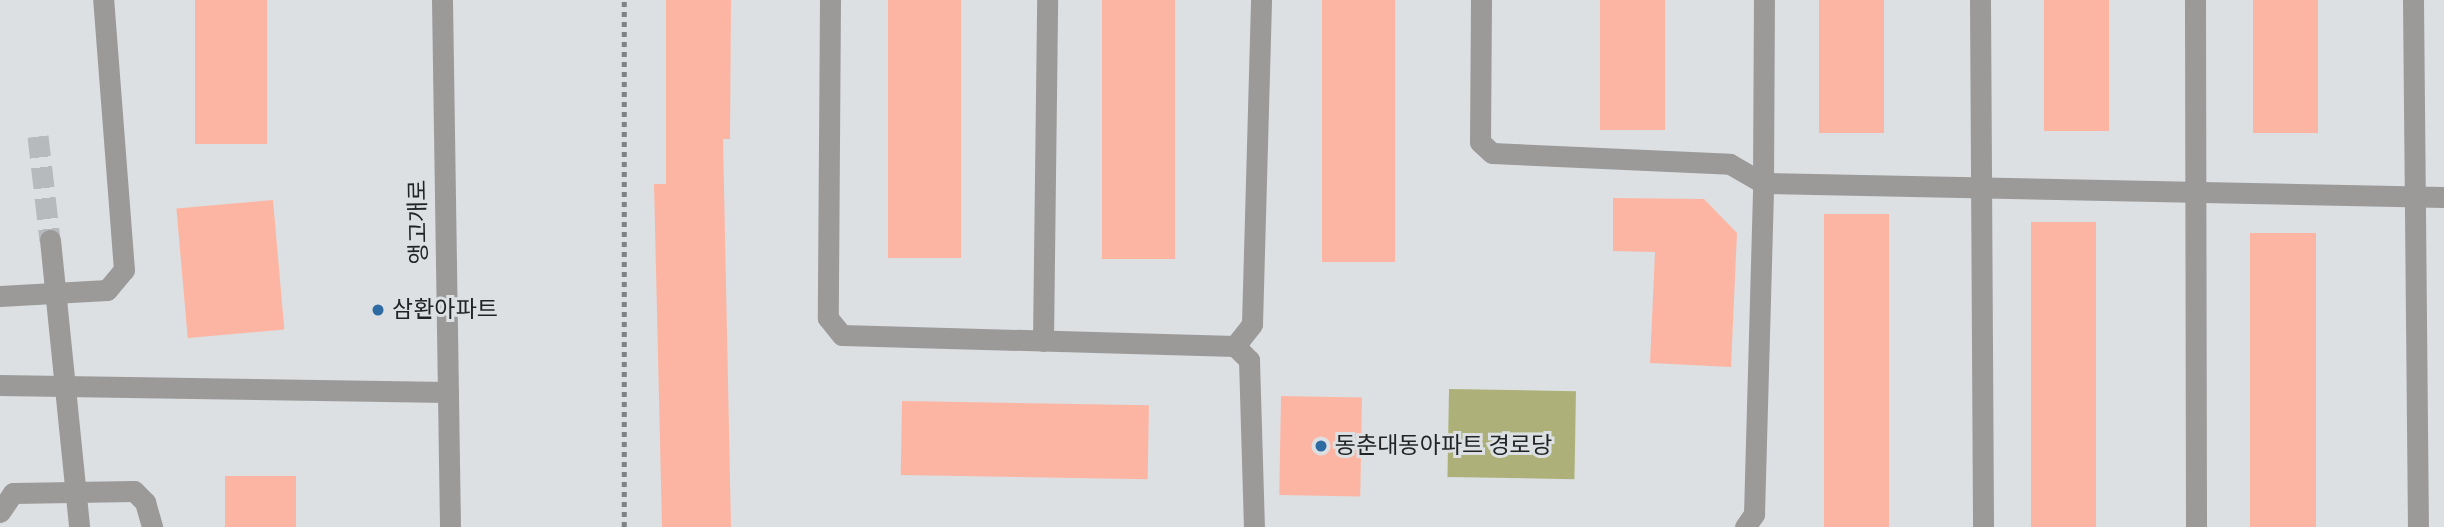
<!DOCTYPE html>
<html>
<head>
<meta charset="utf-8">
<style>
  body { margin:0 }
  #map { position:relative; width:2444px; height:527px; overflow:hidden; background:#dce0e3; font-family:Karla,"Noto Sans KR",sans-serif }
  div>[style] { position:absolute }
  .green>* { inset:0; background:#adb179; transform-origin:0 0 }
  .building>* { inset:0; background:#fdb5a3; transform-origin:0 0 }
  .minor-tunnel>* { height:21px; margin-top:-10.5px; transform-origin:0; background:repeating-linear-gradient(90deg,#b7babd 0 21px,transparent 0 31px) }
  .path>* { height:4.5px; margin-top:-2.25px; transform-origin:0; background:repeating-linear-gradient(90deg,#7f8284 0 5px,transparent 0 10px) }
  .minor>* { height:21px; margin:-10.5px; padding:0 10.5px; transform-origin:10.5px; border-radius:10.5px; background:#9c9a99 }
  .dots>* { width:19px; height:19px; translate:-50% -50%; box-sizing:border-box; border:4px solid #dce0e3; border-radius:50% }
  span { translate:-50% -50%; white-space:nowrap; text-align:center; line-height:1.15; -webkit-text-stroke:6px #dce0e3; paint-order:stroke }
  .street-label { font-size:23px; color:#222325 }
  .poi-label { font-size:23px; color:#222325 }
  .left { translate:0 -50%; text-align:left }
</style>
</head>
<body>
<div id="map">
  <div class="green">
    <div style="left:1449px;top:389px;width:127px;height:88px;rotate:1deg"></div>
  </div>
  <div class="building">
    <div style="left:195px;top:0;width:72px;height:144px"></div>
    <div style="clip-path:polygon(666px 0,731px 0,730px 139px,723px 139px,731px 527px,662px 527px,654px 184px,666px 184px)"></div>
    <div style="left:888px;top:0;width:73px;height:258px"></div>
    <div style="left:1102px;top:0;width:73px;height:259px"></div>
    <div style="left:1322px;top:0;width:73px;height:262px"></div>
    <div style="left:1600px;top:0;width:65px;height:130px"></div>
    <div style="left:1819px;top:0;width:65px;height:133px"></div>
    <div style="left:2044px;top:0;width:65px;height:131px"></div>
    <div style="left:2253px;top:0;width:65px;height:133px"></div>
    <div style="clip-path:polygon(1613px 198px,1704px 199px,1737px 233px,1731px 367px,1650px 363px,1655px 252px,1613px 251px)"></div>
    <div style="left:273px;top:200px;width:130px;height:97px;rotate:85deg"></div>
    <div style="left:1824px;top:214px;width:65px;height:313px"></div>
    <div style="left:2031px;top:222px;width:65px;height:305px"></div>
    <div style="left:2250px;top:233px;width:66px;height:294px"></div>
    <div style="left:1281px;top:396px;width:81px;height:99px;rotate:1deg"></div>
    <div style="left:902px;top:401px;width:247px;height:74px;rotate:1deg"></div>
    <div style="left:225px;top:476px;width:71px;height:51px"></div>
  </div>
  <div class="minor-tunnel">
    <div style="left:38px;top:136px;width:105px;rotate:83.4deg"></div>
  </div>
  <div class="path">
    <div style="left:624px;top:527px;width:527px;rotate:-90deg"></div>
  </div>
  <div class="minor">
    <div style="left:442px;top:0;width:527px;rotate:89.13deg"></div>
    <div style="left:830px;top:0;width:318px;rotate:90.4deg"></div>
    <div style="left:828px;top:318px;width:22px;rotate:51deg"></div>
    <div style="left:842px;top:335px;width:393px;rotate:1.6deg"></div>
    <div style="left:1235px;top:346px;width:20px;rotate:45deg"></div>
    <div style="left:1249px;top:360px;width:167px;rotate:88.3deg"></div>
    <div style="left:1481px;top:0;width:142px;rotate:90.4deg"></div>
    <div style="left:1480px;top:142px;width:16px;rotate:43deg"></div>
    <div style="left:1492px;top:153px;width:238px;rotate:2.6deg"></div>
    <div style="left:1730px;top:164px;width:38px;rotate:30deg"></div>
    <div style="left:1763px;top:183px;width:183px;rotate:-89.7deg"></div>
    <div style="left:1980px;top:0;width:527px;rotate:89.67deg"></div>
    <div style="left:2195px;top:0;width:527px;rotate:89.89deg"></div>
    <div style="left:2413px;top:0;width:527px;rotate:89.46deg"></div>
    <div style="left:50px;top:240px;width:288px;rotate:84.2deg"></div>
    <div style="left:0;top:296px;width:107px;rotate:-3.2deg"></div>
    <div style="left:107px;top:290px;width:26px;rotate:-50deg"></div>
    <div style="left:124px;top:270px;width:271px;rotate:-94.4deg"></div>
    <div style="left:1043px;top:341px;width:341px;rotate:-89.3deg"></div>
    <div style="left:1235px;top:346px;width:28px;rotate:-52deg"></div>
    <div style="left:1252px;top:324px;width:324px;rotate:-88.4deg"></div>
    <div style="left:0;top:385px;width:448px;rotate:0.9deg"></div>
    <div style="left:0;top:512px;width:23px;rotate:-56deg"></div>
    <div style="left:13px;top:493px;width:121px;rotate:-0.9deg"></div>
    <div style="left:134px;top:491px;width:16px;rotate:45deg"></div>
    <div style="left:145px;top:502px;width:26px;rotate:74deg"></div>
    <div style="left:1745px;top:527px;width:16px;rotate:-55deg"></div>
    <div style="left:1754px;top:514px;width:331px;rotate:-88.4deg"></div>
    <div style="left:1763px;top:183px;width:681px;rotate:1.18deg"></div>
  </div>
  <div class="dots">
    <div style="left:378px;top:310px;background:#2e6ba2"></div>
    <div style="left:1321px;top:446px;background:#2e6ba2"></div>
  </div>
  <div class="street-label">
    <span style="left:419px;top:222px;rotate:-91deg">앵고개로</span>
  </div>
  <div class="poi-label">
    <span class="left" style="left:392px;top:310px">삼환아파트</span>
    <span class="left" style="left:1335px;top:446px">동춘대동아파트 경로당</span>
  </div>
</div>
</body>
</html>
